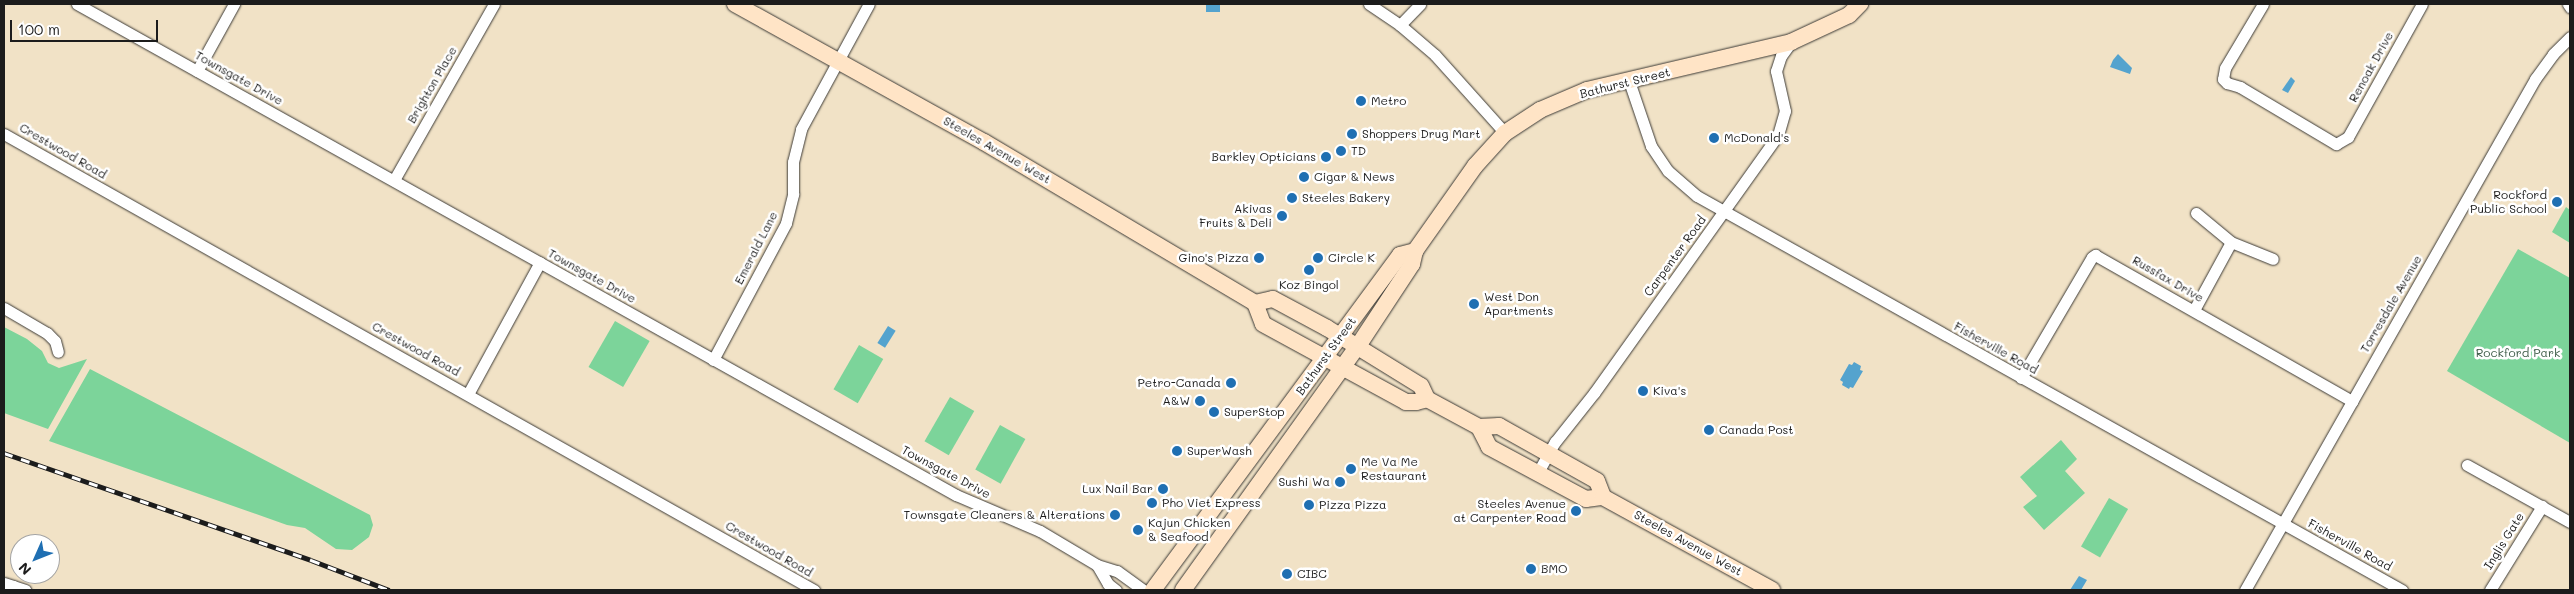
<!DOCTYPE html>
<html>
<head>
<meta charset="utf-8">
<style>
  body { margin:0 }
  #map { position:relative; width:2574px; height:594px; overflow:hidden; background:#f1e2c6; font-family:Mali,sans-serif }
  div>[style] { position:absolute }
  .green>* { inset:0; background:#7cd49a; transform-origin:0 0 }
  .water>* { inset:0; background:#54a3ce; transform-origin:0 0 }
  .roads { filter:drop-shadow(0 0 1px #3c3a36) drop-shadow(0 0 1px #3c3a36) }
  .minor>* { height:11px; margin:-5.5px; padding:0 5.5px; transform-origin:5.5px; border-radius:5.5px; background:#fff }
  .secondary>* { height:16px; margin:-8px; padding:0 8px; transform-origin:8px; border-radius:8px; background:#ffe4c6 }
  .rail>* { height:5px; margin-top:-2.5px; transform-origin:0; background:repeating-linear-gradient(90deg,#fff 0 9px,#1c1c1c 0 18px); box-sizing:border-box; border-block:1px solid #1c1c1c }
  .dots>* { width:14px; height:14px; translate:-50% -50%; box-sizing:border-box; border:2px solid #fff; border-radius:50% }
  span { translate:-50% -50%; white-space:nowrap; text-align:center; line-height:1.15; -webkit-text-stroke:5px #fff; paint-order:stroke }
  .street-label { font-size:12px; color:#1c1c1c }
  .poi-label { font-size:12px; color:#1c1c1c }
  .left { translate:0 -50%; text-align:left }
  .right { translate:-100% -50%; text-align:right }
  .park-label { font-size:12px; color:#3e5c48 }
  .frame { position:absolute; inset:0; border:5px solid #1c1c1c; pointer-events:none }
  .north { position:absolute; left:10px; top:534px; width:50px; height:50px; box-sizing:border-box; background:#fff; border:1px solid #a4a4a4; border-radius:50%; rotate:226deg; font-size:14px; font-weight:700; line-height:20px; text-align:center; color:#1c1c1c }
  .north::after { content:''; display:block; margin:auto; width:18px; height:22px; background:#1f6fb2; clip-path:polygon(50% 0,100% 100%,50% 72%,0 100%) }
  .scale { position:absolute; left:10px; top:20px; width:148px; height:22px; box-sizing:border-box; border:2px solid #1c1c1c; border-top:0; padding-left:6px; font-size:15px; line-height:18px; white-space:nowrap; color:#1c1c1c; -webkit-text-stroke:4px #fff; paint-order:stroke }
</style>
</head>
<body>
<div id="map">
  <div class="green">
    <div style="clip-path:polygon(2566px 207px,2570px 210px,2570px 243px,2552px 232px)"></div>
    <div style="clip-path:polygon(2518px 249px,2570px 278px,2570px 443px,2447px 371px)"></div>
    <div style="left:615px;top:321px;width:40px;height:53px;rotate:30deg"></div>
    <div style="clip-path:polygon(4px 327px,27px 339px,42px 351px,48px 363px,59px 368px,87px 359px,48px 429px,4px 413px)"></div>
    <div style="left:859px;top:345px;width:28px;height:51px;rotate:30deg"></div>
    <div style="clip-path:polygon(90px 369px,370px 515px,373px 525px,369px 537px,352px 550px,336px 549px,305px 528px,287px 525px,49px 441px)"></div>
    <div style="left:950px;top:397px;width:28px;height:51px;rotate:30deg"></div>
    <div style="left:1000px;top:425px;width:29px;height:51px;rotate:29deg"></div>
    <div style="clip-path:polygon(2061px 440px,2077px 459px,2065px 471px,2085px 493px,2044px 530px,2023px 507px,2037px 496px,2020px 477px)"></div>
    <div style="left:2109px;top:498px;width:22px;height:56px;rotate:30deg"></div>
  </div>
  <div class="water">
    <div style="left:1206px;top:4px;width:14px;height:8px"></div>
    <div style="clip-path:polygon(2118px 54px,2132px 68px,2130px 74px,2110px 67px,2113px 60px)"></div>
    <div style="clip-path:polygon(2291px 77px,2295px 81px,2288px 93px,2282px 90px)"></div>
    <div style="left:888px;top:326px;width:9px;height:20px;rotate:32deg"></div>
    <div style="clip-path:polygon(1854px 362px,1861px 366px,1860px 370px,1863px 371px,1853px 388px,1850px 387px,1849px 389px,1842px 385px,1843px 382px,1840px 380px,1849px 364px,1852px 365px)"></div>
    <div style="clip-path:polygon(2079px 576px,2087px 580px,2081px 590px,2070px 590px)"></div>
  </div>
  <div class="roads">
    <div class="minor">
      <div style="left:77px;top:4px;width:1007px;rotate:29.19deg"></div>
      <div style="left:956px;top:495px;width:91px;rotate:23.2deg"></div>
      <div style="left:1040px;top:531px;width:66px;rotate:30.8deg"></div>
      <div style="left:1097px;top:565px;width:21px;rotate:17deg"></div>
      <div style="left:1117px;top:571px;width:32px;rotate:36deg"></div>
      <div style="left:1369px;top:4px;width:37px;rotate:34deg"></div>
      <div style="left:1400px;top:25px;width:46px;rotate:40.6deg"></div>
      <div style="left:1435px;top:55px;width:105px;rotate:48.1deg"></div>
      <div style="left:2263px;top:4px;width:74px;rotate:120.7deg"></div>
      <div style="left:2225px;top:68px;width:11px;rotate:100deg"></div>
      <div style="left:2223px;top:79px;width:6px;rotate:45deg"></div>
      <div style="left:2227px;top:83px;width:14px;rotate:17deg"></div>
      <div style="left:2240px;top:87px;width:112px;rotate:30.7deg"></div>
      <div style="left:2336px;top:144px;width:14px;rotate:-30deg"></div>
      <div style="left:2348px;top:137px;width:152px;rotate:-60.9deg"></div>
      <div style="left:2568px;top:4px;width:4px;rotate:56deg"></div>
      <div style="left:1400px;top:25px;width:29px;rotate:-46deg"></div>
      <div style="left:197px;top:71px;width:77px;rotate:-61.1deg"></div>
      <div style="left:1629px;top:81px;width:69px;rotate:71.3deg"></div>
      <div style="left:1651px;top:146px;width:30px;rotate:56deg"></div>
      <div style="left:1668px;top:171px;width:38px;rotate:41deg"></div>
      <div style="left:1697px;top:196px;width:808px;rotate:29.2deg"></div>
      <div style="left:4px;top:134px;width:930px;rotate:29.38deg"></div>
      <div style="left:394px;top:180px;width:202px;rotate:-60.4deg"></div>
      <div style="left:2196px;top:213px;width:45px;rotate:39.6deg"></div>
      <div style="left:2231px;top:242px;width:45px;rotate:22deg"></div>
      <div style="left:4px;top:308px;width:50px;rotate:30.2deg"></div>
      <div style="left:47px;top:333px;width:11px;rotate:45deg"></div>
      <div style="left:55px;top:341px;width:11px;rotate:75deg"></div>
      <div style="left:2194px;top:310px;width:77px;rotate:-61.4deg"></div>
      <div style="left:713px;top:360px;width:155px;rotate:-61.9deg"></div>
      <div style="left:786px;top:223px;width:30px;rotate:-76deg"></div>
      <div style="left:793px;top:194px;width:32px;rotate:-90deg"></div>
      <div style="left:793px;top:162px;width:34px;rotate:-76deg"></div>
      <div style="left:801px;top:129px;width:142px;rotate:-61.5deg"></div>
      <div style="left:2021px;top:378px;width:140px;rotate:-59.6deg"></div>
      <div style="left:2092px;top:257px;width:4px;rotate:-34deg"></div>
      <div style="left:2095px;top:255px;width:296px;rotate:29.6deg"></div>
      <div style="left:468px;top:394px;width:150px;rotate:-61.4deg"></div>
      <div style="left:2467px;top:465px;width:118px;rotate:29deg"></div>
      <div style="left:1537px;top:474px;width:37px;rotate:-61deg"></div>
      <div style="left:1555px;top:442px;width:63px;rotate:-51.5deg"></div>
      <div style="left:1594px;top:393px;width:317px;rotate:-54.5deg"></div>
      <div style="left:1778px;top:135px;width:25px;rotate:-74deg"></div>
      <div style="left:1785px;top:111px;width:41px;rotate:-102.7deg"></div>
      <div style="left:1776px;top:71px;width:16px;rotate:-72deg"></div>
      <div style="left:1781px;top:56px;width:17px;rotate:-54deg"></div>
      <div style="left:1097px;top:565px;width:22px;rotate:60deg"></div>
      <div style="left:1108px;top:584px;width:10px;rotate:37deg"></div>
      <div style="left:4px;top:583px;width:9px;rotate:18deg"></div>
      <div style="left:13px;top:586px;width:4px;rotate:117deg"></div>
      <div style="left:13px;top:586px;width:13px;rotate:18deg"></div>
      <div style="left:2245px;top:590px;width:588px;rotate:-60.42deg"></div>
      <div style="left:2535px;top:79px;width:31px;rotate:-54deg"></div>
      <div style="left:2553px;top:54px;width:24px;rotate:-45deg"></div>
      <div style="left:2490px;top:590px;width:99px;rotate:-58.2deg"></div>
    </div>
    <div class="secondary">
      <div style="left:735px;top:4px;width:285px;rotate:29deg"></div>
      <div style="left:984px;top:142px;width:315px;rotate:30.7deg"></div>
      <div style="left:1255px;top:303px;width:22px;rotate:69deg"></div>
      <div style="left:1263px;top:324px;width:163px;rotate:28.6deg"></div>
      <div style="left:1406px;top:402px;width:10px"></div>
      <div style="left:1416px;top:402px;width:11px;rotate:-15deg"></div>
      <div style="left:1255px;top:303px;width:18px;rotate:-13deg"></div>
      <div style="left:1273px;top:299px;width:61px;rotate:28.2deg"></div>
      <div style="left:1327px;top:328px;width:110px;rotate:31.7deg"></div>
      <div style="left:1421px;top:386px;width:14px;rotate:65deg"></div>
      <div style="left:1427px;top:399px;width:59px;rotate:28.3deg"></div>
      <div style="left:1479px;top:427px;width:20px;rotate:-3deg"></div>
      <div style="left:1499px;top:426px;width:112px;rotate:29.3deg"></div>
      <div style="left:1597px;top:481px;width:17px;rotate:69deg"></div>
      <div style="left:1479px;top:427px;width:22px;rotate:63deg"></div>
      <div style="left:1489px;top:447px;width:110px;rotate:28.2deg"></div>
      <div style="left:1586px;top:499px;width:17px;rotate:-7deg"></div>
      <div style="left:1603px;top:497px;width:193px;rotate:28.8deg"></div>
      <div style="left:1153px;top:590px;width:416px;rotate:-53.6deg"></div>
      <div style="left:1400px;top:255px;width:16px;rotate:-15deg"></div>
      <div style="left:1183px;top:590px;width:300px;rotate:-54.4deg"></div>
      <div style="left:1358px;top:346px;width:98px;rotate:-56.6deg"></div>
      <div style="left:1412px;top:264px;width:13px;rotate:-77deg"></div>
      <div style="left:1415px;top:251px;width:104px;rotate:-54.8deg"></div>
      <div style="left:1475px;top:166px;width:45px;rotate:-47.7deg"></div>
      <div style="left:1505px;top:133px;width:42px;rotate:-33.3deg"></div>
      <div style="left:1540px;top:110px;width:51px;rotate:-23.1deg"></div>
      <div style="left:1587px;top:90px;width:210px;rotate:-13.2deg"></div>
      <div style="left:1791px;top:42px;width:64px;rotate:-25deg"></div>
      <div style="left:1849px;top:15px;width:16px;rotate:-45deg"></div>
    </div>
  </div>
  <div class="rail">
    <div style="left:4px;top:453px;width:325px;rotate:19.2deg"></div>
    <div style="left:311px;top:560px;width:84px;rotate:21deg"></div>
  </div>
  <div class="dots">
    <div style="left:1361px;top:101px;background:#1f6fb2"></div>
    <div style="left:1352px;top:134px;background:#1f6fb2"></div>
    <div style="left:1714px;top:138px;background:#1f6fb2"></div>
    <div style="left:1341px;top:151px;background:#1f6fb2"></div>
    <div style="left:1326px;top:157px;background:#1f6fb2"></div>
    <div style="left:1304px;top:177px;background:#1f6fb2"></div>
    <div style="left:1292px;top:198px;background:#1f6fb2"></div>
    <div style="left:2557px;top:202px;background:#1f6fb2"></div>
    <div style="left:1282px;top:216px;background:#1f6fb2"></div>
    <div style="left:1259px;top:258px;background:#1f6fb2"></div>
    <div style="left:1318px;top:258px;background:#1f6fb2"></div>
    <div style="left:1309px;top:270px;background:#1f6fb2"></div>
    <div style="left:1474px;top:304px;background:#1f6fb2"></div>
    <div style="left:1231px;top:383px;background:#1f6fb2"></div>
    <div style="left:1643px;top:391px;background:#1f6fb2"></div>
    <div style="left:1200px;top:401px;background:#1f6fb2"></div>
    <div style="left:1214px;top:412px;background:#1f6fb2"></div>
    <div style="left:1709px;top:430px;background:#1f6fb2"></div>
    <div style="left:1177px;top:451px;background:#1f6fb2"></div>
    <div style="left:1351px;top:469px;background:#1f6fb2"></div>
    <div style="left:1340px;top:482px;background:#1f6fb2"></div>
    <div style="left:1163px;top:489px;background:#1f6fb2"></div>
    <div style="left:1152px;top:503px;background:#1f6fb2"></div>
    <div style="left:1309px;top:505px;background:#1f6fb2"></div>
    <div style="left:1576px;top:511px;background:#1f6fb2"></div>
    <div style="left:1115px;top:515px;background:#1f6fb2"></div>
    <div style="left:1138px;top:530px;background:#1f6fb2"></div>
    <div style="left:1531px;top:569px;background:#1f6fb2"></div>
    <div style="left:1287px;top:574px;background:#1f6fb2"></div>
  </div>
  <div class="street-label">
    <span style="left:2371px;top:67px;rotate:-61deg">Renoak Drive</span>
    <span style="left:239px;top:78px;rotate:29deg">Townsgate Drive</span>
    <span style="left:1625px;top:83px;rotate:-14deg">Bathurst Street</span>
    <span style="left:432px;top:85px;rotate:-60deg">Brighton Place</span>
    <span style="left:997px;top:150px;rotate:30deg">Steeles Avenue West</span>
    <span style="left:63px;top:151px;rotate:30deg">Crestwood Road</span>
    <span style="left:756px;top:248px;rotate:-63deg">Emerald Lane</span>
    <span style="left:1675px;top:256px;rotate:-54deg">Carpenter Road</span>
    <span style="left:592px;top:276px;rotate:29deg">Townsgate Drive</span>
    <span style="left:2168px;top:279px;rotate:30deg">Russfax Drive</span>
    <span style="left:2391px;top:304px;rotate:-60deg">Torresdale Avenue</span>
    <span style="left:1996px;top:348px;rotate:29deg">Fisherville Road</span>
    <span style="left:416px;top:349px;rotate:29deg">Crestwood Road</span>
    <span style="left:1326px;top:356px;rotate:-54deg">Bathurst Street</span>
    <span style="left:946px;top:472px;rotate:28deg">Townsgate Drive</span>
    <span style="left:2504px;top:541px;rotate:-58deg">Inglis Gate</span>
    <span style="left:1688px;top:543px;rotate:29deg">Steeles Avenue West</span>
    <span style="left:2350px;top:545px;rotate:29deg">Fisherville Road</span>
    <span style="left:769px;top:549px;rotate:30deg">Crestwood Road</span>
  </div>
  <div class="poi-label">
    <span class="left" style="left:1371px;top:101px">Metro</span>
    <span class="left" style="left:1362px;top:134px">Shoppers Drug Mart</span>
    <span class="left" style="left:1724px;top:138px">McDonald's</span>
    <span class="left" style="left:1351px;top:151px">TD</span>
    <span class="right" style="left:1316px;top:157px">Barkley Opticians</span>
    <span class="left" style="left:1314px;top:177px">Cigar &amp; News</span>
    <span class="right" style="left:2547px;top:202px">Rockford<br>Public School</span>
    <span class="left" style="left:1302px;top:198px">Steeles Bakery</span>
    <span class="right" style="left:1272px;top:216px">Akivas<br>Fruits &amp; Deli</span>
    <span class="right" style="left:1249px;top:258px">Gino's Pizza</span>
    <span class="left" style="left:1328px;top:258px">Circle K</span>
    <span style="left:1309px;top:285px">Koz Bingol</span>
    <span class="left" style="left:1484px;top:304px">West Don<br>Apartments</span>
    <span class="right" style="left:1221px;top:383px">Petro-Canada</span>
    <span class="left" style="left:1653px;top:391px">Kiva's</span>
    <span class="right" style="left:1190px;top:401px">A&amp;W</span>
    <span class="left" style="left:1224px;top:412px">SuperStop</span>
    <span class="left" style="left:1719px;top:430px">Canada Post</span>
    <span class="left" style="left:1187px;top:451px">SuperWash</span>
    <span class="left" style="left:1361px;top:469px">Me Va Me<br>Restaurant</span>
    <span class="right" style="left:1330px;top:482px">Sushi Wa</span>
    <span class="right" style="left:1153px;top:489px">Lux Nail Bar</span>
    <span class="left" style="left:1162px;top:503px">Pho Viet Express</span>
    <span class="right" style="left:1566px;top:511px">Steeles Avenue<br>at Carpenter Road</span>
    <span class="left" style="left:1319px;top:505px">Pizza Pizza</span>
    <span class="right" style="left:1105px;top:515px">Townsgate Cleaners &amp; Alterations</span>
    <span class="left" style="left:1148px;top:530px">Kajun Chicken<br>&amp; Seafood</span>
    <span class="left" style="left:1541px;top:569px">BMO</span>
    <span class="left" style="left:1297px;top:574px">CIBC</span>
  </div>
  <div class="park-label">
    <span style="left:2518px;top:353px">Rockford Park</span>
  </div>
  <div class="frame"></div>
  <div class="north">N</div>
  <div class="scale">100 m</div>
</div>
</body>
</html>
